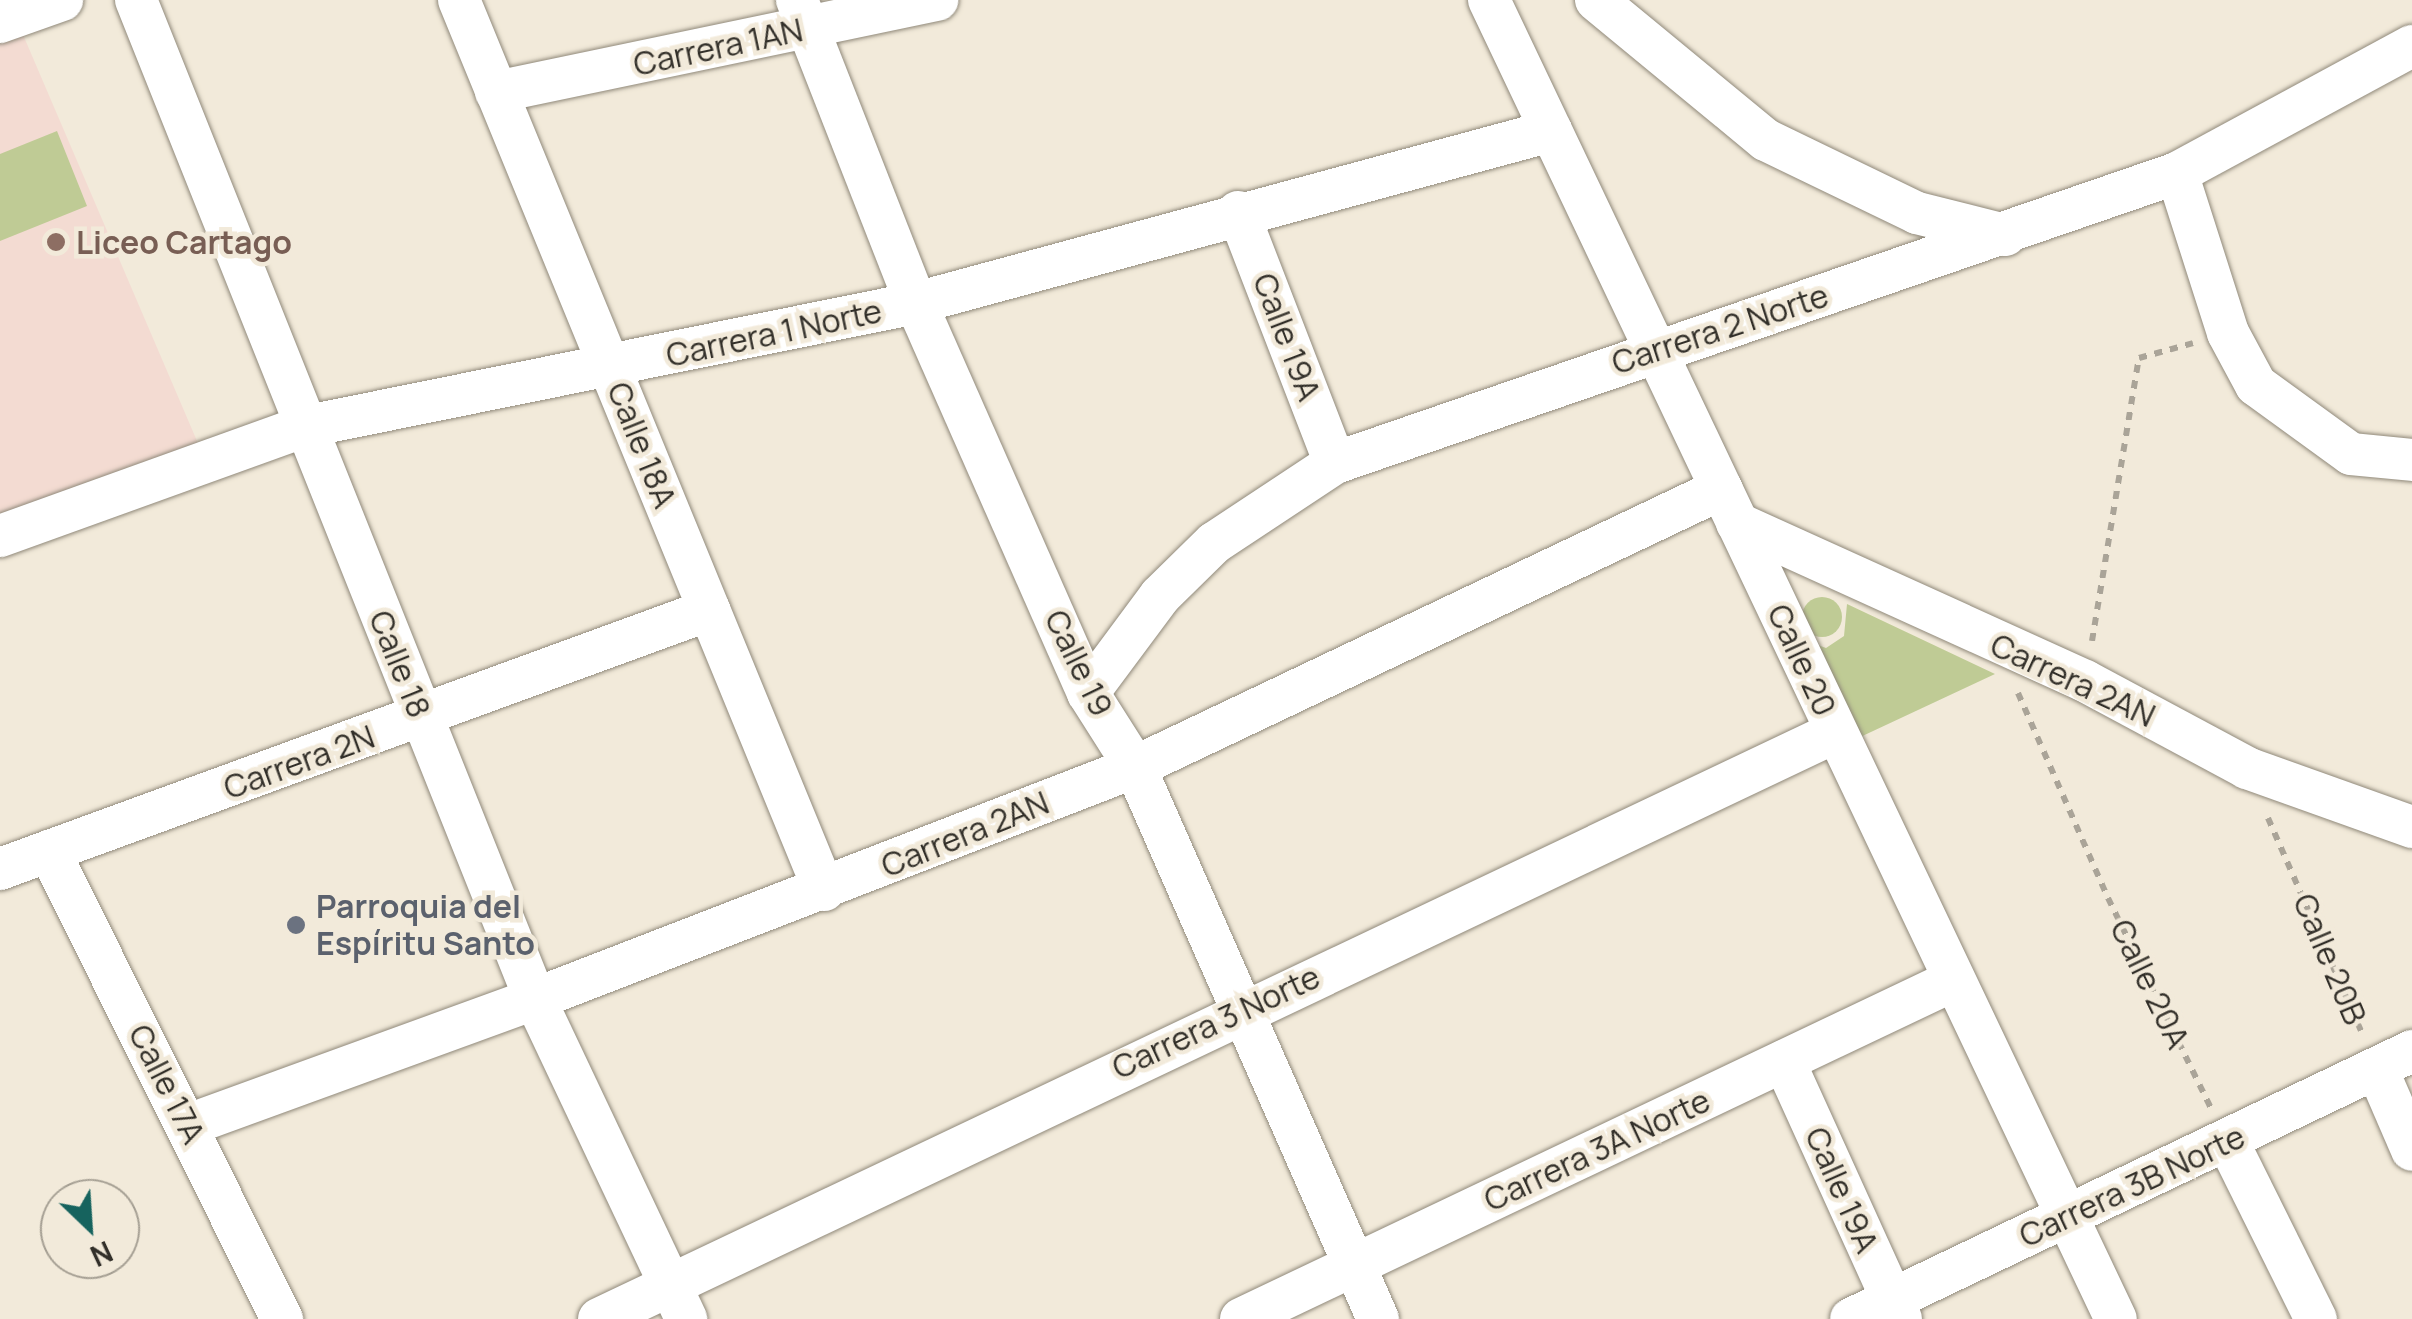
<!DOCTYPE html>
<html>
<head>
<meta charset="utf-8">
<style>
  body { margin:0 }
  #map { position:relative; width:2412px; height:1319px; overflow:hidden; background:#f2eada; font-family:Manrope,sans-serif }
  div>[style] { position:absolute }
  .education>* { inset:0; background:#f3dbd2 }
  .green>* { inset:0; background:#bfcb95 }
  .round { border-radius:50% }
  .path>* { height:6px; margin-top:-3px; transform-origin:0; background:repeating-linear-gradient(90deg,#aaa498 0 8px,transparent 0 16px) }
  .roads { filter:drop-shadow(0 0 2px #90897a) drop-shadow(0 0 2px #90897a) }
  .minor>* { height:42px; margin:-21px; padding:0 21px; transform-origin:21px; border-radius:21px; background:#fff }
  .dots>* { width:28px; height:28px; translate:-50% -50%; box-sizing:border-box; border:5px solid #f2eada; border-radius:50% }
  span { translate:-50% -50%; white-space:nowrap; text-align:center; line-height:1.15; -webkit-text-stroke:9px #f2eada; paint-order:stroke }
  .street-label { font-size:32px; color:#322f29 }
  .education-label { font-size:32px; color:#785e54; font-weight:700 }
  .left { translate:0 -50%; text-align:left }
  .worship-label { font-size:32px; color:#5b616d; font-weight:700 }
  .north { position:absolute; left:40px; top:1179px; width:100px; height:100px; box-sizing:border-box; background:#f2eada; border:2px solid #a59f93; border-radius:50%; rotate:155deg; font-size:28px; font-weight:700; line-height:40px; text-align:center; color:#322f29 }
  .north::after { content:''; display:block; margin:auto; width:35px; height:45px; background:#16635e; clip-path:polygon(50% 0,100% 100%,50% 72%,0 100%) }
</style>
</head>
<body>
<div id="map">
  <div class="education">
    <div style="clip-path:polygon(15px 16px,206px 462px,0 536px,0 22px)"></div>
  </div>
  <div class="green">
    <div style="clip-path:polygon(57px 131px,87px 206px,0 241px,0 154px)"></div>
    <div class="round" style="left:1802px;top:597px;width:40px;height:40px"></div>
    <div style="clip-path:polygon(1847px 604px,1995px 674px,1856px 739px,1807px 641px,1826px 648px,1844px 636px)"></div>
  </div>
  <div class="path">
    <div style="left:2092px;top:641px;width:287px;rotate:-80.6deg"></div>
    <div style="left:2139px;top:358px;width:56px;rotate:-15.5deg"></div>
    <div style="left:2018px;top:693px;width:224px;rotate:66.3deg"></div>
    <div style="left:2108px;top:898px;width:234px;rotate:63.9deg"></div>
    <div style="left:2268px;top:818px;width:232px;rotate:66.4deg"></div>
  </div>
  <div class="roads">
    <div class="minor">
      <div style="left:136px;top:0;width:1076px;rotate:68.23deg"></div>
      <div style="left:535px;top:999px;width:354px;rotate:64.7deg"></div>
      <div style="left:459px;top:0;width:962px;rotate:67.7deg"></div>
      <div style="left:797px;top:0;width:326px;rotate:68.6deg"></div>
      <div style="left:916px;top:303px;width:426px;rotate:66.2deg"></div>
      <div style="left:1088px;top:693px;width:88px;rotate:57.6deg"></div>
      <div style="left:1135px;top:767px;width:603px;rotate:66.24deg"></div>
      <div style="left:1489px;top:0;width:1460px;rotate:64.58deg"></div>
      <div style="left:1596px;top:0;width:220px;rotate:39.5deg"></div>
      <div style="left:1766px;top:140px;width:168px;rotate:25.8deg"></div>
      <div style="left:1917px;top:213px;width:91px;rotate:14deg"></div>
      <div style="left:0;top:22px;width:66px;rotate:-19.5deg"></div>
      <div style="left:496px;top:92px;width:451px;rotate:-11.8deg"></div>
      <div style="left:2177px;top:173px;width:168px;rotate:72.3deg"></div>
      <div style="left:2228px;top:333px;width:59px;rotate:61.7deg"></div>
      <div style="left:2256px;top:385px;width:117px;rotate:36deg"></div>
      <div style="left:2351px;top:454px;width:61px;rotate:5.6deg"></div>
      <div style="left:1238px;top:212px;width:269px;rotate:68.9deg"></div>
      <div style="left:1737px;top:523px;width:382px;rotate:24.4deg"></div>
      <div style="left:2085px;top:681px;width:184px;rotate:28.2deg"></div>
      <div style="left:2247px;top:768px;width:175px;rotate:19.7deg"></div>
      <div style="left:0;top:536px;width:322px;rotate:-19.8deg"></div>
      <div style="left:303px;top:427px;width:625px;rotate:-11.44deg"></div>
      <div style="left:916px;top:303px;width:658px;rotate:-15.16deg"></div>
      <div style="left:1088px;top:693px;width:121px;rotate:-53.4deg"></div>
      <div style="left:1160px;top:596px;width:76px;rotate:-44.5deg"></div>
      <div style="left:1214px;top:543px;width:145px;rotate:-33.5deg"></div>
      <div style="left:1335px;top:463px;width:891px;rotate:-19deg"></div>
      <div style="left:2177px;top:173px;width:267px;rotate:-28.4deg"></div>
      <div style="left:49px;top:851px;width:523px;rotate:63.53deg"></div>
      <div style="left:0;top:869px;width:755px;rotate:-20.07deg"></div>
      <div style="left:1784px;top:1061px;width:283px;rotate:65.6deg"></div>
      <div style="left:2377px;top:1069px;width:88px;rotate:66.6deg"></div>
      <div style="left:188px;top:1125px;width:369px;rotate:-20deg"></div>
      <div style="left:535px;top:999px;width:643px;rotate:-21.14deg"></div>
      <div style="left:1135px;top:767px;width:649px;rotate:-25.38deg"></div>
      <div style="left:2227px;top:1140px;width:200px;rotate:63.6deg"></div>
      <div style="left:599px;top:1319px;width:1369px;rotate:-25.39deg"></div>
      <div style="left:1241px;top:1319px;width:789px;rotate:-25.43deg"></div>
      <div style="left:1851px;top:1319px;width:622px;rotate:-25.53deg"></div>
    </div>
  </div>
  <div class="dots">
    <div style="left:56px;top:242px;background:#8d6e63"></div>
    <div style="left:296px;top:925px;background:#6b7280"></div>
  </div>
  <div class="street-label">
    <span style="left:718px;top:47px;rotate:-12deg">Carrera 1AN</span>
    <span style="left:1720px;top:329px;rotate:-18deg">Carrera 2 Norte</span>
    <span style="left:774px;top:333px;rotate:-12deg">Carrera 1 Norte</span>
    <span style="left:1287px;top:337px;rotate:69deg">Calle 19A</span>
    <span style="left:642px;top:445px;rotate:68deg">Calle 18A</span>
    <span style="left:1802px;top:660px;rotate:65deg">Calle 20</span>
    <span style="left:1079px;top:663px;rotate:64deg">Calle 19</span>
    <span style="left:400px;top:664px;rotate:68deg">Calle 18</span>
    <span style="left:2073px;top:680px;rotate:25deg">Carrera 2AN</span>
    <span style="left:299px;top:762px;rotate:-20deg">Carrera 2N</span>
    <span style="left:965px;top:834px;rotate:-22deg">Carrera 2AN</span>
    <span style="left:2330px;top:959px;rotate:67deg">Calle 20B</span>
    <span style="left:2150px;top:984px;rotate:64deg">Calle 20A</span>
    <span style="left:1216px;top:1022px;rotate:-25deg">Carrera 3 Norte</span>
    <span style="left:167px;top:1084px;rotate:63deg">Calle 17A</span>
    <span style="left:1597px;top:1150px;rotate:-25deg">Carrera 3A Norte</span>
    <span style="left:2132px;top:1186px;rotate:-25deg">Carrera 3B Norte</span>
    <span style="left:1842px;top:1190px;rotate:66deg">Calle 19A</span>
  </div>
  <div class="education-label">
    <span class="left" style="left:76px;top:242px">Liceo Cartago</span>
  </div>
  <div class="worship-label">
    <span class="left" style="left:316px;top:925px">Parroquia del<br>Espíritu Santo</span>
  </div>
  <div class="north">N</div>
</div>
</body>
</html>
